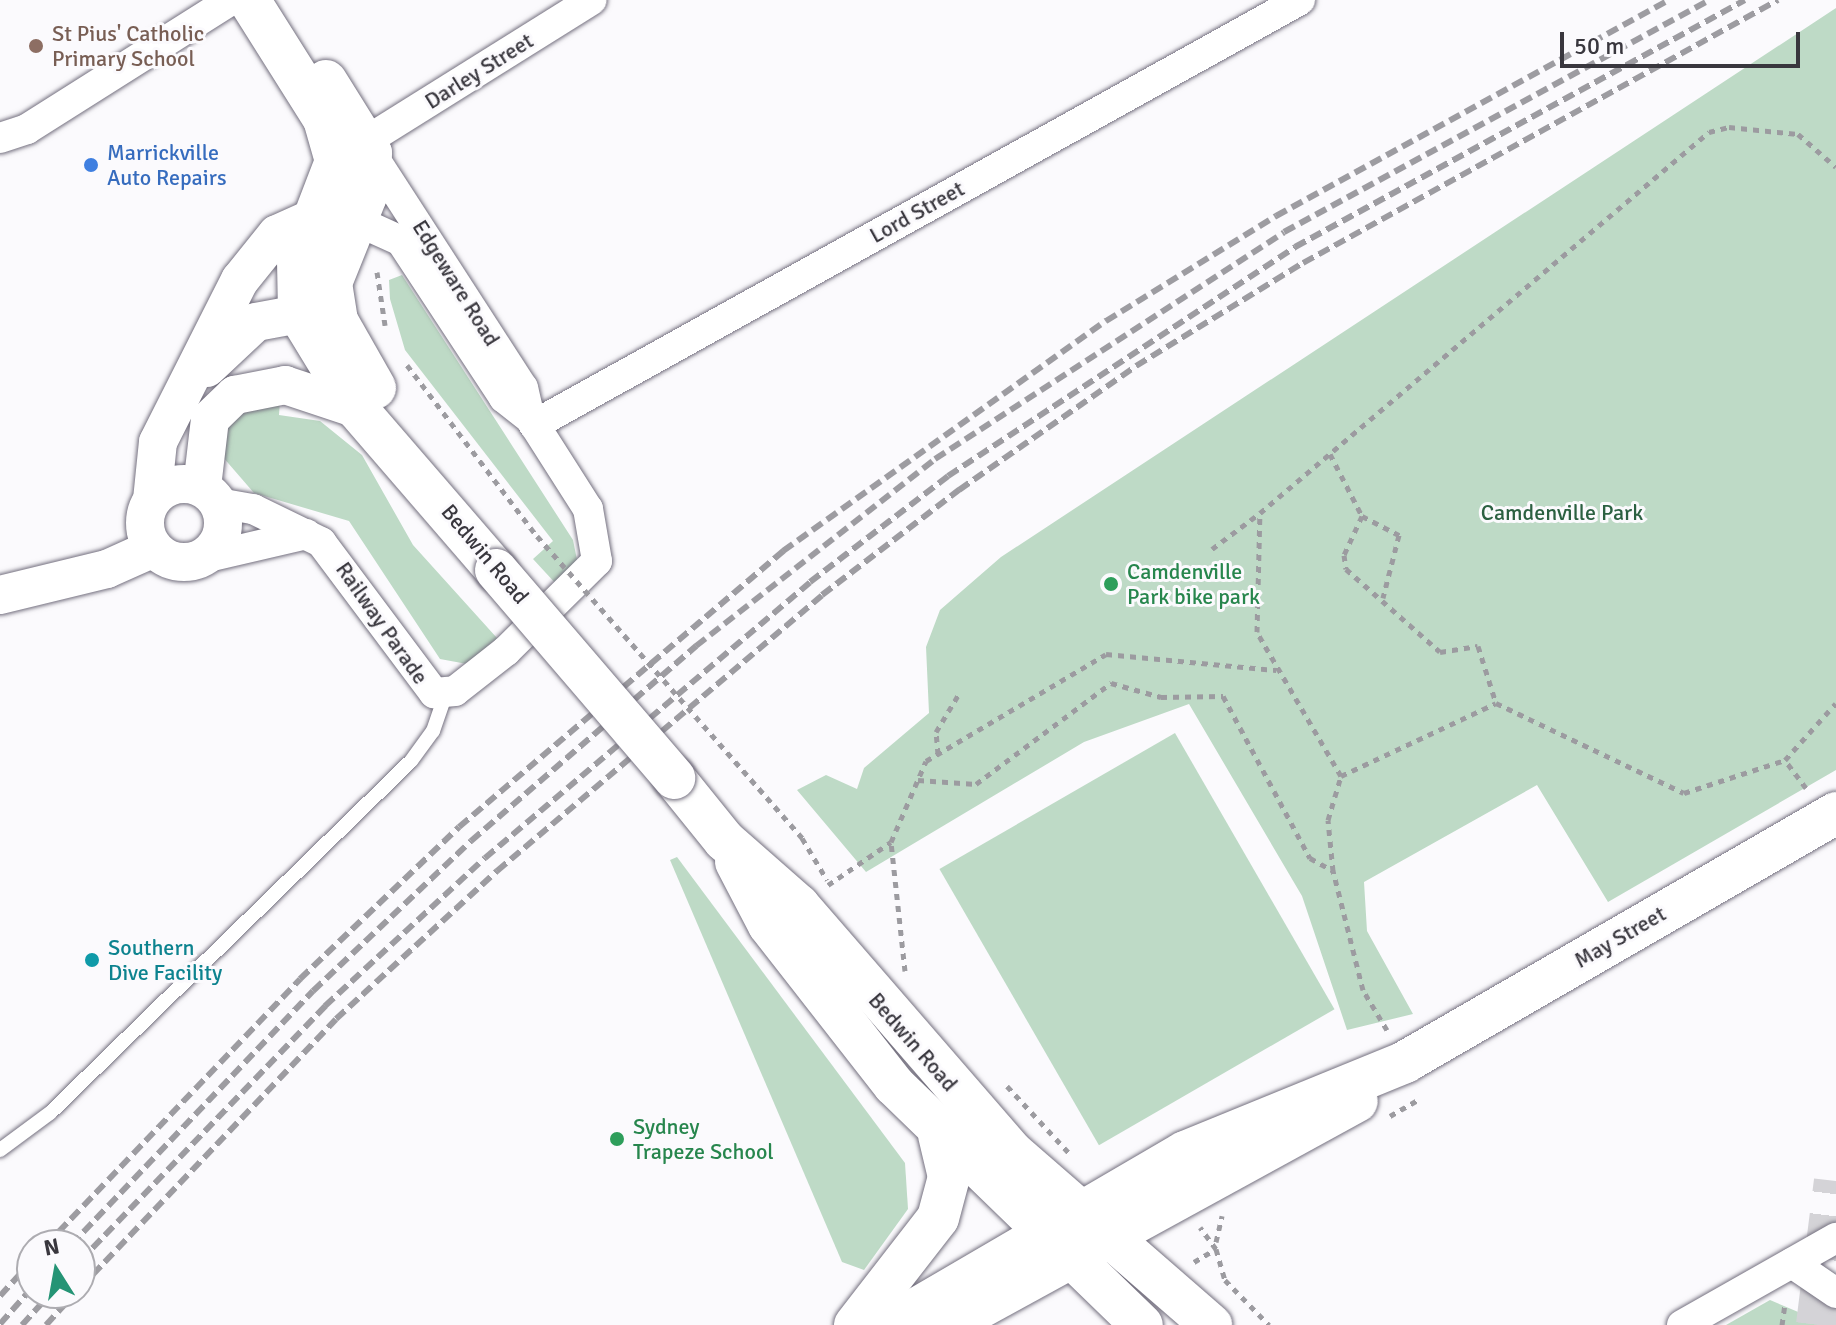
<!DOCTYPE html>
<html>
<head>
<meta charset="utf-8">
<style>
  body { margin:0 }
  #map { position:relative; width:1836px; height:1325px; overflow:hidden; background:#fbfafd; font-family:Signika,sans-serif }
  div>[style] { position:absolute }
  .green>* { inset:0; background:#bedac6; transform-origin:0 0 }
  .motorway-tunnel>* { height:44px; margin-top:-22px; transform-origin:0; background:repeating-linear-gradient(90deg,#d4d3d7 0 44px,transparent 0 66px) }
  .path>* { height:5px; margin-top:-2.5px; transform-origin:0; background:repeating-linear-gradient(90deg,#9c9ba0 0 6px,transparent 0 12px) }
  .roads { filter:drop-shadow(0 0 2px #74707f) drop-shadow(0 0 2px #74707f) }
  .service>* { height:14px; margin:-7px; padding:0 7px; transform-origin:7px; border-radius:7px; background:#fff }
  .minor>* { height:30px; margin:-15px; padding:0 15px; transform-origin:15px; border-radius:15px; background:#fff }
  .tertiary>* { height:38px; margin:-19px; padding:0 19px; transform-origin:19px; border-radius:19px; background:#fff }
  .tertiary>.ring { margin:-19px; padding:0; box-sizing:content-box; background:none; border:38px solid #fff; border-radius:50% }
  .secondary>* { height:42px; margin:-21px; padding:0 21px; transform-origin:21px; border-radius:21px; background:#fff }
  .rail>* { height:6px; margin-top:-3px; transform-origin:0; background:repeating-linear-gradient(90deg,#9d9ca1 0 12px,transparent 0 18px) }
  .path-bridge>* { height:5px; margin-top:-2.5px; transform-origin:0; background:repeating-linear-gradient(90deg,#9c9ba0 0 6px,transparent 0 12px) }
  .bridges { filter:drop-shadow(0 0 2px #74707f) drop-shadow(0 0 2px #74707f) }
  .secondary-bridge>* { height:42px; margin:-21px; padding:0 21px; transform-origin:21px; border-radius:21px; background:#fff }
  .dots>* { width:22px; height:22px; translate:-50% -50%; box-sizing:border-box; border:4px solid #fbfafd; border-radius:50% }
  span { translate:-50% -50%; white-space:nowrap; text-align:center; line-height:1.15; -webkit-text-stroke:6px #fbfafd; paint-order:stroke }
  .education-label { font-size:22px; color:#785e54 }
  .left { translate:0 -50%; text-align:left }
  .street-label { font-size:22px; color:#39373e }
  .shop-label { font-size:22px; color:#366cbe }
  .park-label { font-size:22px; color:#2b6041 }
  .leisure-label { font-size:22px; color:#27864d }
  .culture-label { font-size:22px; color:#0d838f }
  .north { position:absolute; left:16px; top:1229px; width:80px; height:80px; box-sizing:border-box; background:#fbfafd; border:2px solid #adacb1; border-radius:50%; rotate:349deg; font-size:22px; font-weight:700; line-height:32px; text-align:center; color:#39373e }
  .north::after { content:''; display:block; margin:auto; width:28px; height:36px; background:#259475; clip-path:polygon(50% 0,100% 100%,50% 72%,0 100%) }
  .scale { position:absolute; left:1560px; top:32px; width:240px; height:36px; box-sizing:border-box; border:4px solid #39373e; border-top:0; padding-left:10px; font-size:24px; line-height:28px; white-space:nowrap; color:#39373e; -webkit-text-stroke:6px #fbfafd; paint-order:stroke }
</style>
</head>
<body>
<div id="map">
  <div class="green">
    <div style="clip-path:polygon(1836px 8px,1836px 770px,1608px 902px,1537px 785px,1364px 882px,1367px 931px,1413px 1014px,1347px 1030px,1302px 896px,1189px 704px,1084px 742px,866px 872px,797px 790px,826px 775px,857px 789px,864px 768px,929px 713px,926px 647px,940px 610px,1001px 557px)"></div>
    <div style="clip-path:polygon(402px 275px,573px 540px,577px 560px,557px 585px,533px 559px,553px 541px,405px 350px,390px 299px,389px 280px)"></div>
    <div style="clip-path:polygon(280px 400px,279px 415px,320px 421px,362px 455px,413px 545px,497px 638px,467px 664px,440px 659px,349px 521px,254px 493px,222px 456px,221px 434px,233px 415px)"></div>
    <div style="left:1175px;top:733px;width:319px;height:272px;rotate:60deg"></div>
    <div style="clip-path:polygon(677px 857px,905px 1163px,908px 1209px,864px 1270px,842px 1262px,670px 860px)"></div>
    <div style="clip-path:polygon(1770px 1300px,1829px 1325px,1726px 1325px)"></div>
  </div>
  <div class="motorway-tunnel">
    <div style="left:1818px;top:1325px;width:145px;rotate:-82.9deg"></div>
  </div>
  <div class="path">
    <div style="left:377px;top:272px;width:54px;rotate:81.4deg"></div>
    <div style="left:407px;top:365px;width:215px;rotate:52.8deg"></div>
    <div style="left:1330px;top:454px;width:70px;rotate:62.7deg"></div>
    <div style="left:1362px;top:516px;width:43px;rotate:114.8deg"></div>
    <div style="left:1344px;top:555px;width:14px;rotate:82deg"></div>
    <div style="left:1346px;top:569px;width:125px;rotate:41.4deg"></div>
    <div style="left:1440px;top:652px;width:38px;rotate:-9deg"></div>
    <div style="left:1478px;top:646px;width:60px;rotate:72.5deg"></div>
    <div style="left:1362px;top:516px;width:42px;rotate:27.2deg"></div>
    <div style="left:1399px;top:535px;width:65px;rotate:104.3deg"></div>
    <div style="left:1212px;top:549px;width:60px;rotate:-36.9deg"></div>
    <div style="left:938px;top:754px;width:22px;rotate:-95deg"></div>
    <div style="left:936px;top:732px;width:47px;rotate:-59deg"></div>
    <div style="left:1341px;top:776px;width:171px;rotate:-25.2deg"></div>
    <div style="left:1496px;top:703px;width:208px;rotate:25.6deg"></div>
    <div style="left:1684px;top:793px;width:106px;rotate:-18.1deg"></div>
    <div style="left:918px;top:780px;width:58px;rotate:3.9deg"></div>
    <div style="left:976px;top:784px;width:169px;rotate:-36.8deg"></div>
    <div style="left:1111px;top:683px;width:52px;rotate:15.6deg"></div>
    <div style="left:1161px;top:697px;width:62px;rotate:-0.9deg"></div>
    <div style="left:1223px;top:696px;width:184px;rotate:61.8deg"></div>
    <div style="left:1310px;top:858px;width:26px;rotate:29deg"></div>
    <div style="left:1806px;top:788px;width:35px;rotate:-127deg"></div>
    <div style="left:1785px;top:760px;width:76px;rotate:-48.2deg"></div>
    <div style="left:802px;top:838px;width:49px;rotate:59.2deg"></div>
    <div style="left:828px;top:885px;width:76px;rotate:-34.3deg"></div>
    <div style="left:905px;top:971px;width:130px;rotate:-96.2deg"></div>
    <div style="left:891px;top:842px;width:88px;rotate:-66.6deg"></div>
    <div style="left:926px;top:761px;width:209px;rotate:-30.7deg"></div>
    <div style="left:1106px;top:654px;width:171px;rotate:5.4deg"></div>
    <div style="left:1387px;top:1030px;width:47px;rotate:-121deg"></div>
    <div style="left:1363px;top:990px;width:123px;rotate:-104.1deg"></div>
    <div style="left:1333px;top:871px;width:51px;rotate:-95.6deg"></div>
    <div style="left:1328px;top:820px;width:46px;rotate:-73.5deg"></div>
    <div style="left:1341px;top:776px;width:167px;rotate:-120.3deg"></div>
    <div style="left:1257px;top:632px;width:119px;rotate:-88.6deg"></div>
    <div style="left:1260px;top:513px;width:589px;rotate:-40.32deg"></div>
    <div style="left:1709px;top:132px;width:21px;rotate:-14deg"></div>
    <div style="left:1729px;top:127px;width:69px;rotate:5.8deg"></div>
    <div style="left:1798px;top:134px;width:50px;rotate:41deg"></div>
    <div style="left:1007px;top:1086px;width:93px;rotate:47.2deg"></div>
    <div style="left:1390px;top:1116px;width:34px;rotate:-30deg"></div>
    <div style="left:1216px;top:1242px;width:27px;rotate:-77deg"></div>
    <div style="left:1216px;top:1249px;width:32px;rotate:74deg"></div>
    <div style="left:1225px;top:1280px;width:63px;rotate:45.6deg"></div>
    <div style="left:1194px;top:1262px;width:26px;rotate:-31deg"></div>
    <div style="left:1216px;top:1249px;width:27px;rotate:-126deg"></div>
    <div style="left:1782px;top:1325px;width:22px;rotate:-82deg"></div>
  </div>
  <div class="roads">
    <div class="service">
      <div style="left:0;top:1150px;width:62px;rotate:-36.5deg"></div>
      <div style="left:50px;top:1113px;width:504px;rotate:-44.28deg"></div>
      <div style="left:411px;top:761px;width:37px;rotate:-54deg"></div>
      <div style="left:433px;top:731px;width:39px;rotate:-71deg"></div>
    </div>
    <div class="minor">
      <div style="left:0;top:138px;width:28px;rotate:-18deg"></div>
      <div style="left:27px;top:129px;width:241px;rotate:-32.3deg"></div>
      <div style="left:366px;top:141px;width:266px;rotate:-32deg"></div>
      <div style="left:355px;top:220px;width:51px;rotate:24.5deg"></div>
      <div style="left:401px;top:241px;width:188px;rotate:56.7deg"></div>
      <div style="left:504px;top:398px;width:33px;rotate:38deg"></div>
      <div style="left:534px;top:425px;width:876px;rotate:-29.02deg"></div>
      <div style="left:218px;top:503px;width:36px;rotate:10deg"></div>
      <div style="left:253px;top:509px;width:76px;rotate:25.9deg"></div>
      <div style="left:321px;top:542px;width:189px;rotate:53.2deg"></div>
      <div style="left:434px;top:693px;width:21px;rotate:-5deg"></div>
      <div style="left:455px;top:691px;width:65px;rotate:-38.1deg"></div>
      <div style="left:506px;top:651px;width:128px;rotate:-44.7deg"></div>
      <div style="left:597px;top:561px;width:53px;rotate:-99.8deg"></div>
      <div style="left:588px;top:509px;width:108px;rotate:-122.5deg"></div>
      <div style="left:530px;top:418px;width:31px;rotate:-103deg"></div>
      <div style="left:523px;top:388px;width:280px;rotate:-122.9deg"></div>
      <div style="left:204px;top:558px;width:105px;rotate:-13.2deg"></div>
      <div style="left:1792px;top:1263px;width:53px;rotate:34.3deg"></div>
      <div style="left:1682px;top:1325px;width:177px;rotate:-29.5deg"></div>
    </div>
    <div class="tertiary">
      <div style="left:207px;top:368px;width:67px;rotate:-43.2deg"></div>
      <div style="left:256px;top:322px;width:44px;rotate:-10.5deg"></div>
      <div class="ring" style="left:145px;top:484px;width:40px;height:40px"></div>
      <div style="left:202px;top:487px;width:68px;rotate:-83.3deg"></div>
      <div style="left:210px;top:419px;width:35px;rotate:-44deg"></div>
      <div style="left:235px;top:395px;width:51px;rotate:-11.3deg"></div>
      <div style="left:285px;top:385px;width:76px;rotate:18.4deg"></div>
      <div style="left:152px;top:500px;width:58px;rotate:-84.1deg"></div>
      <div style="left:158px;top:442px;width:182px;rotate:-63.2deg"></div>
      <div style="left:240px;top:280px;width:59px;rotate:-51.2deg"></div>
      <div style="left:277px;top:234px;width:39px;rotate:-24deg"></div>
      <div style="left:0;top:595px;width:110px;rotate:-13.7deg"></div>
      <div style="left:107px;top:569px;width:51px;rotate:-24.1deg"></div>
    </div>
    <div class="secondary">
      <div style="left:249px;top:0;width:141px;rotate:57.8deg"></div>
      <div style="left:324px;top:119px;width:44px;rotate:74.1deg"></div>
      <div style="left:336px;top:161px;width:106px;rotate:111deg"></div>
      <div style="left:298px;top:260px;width:54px;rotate:88.9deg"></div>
      <div style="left:299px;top:314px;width:111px;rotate:58.6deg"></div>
      <div style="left:357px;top:409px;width:213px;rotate:49.2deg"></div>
      <div style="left:326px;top:81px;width:85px;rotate:58deg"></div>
      <div style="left:371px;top:153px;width:43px;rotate:96.6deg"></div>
      <div style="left:366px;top:196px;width:94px;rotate:111.9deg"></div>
      <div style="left:331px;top:283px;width:38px;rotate:81deg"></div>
      <div style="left:337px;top:321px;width:77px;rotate:60.4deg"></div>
      <div style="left:674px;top:778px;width:80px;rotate:51.1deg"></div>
      <div style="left:724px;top:840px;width:100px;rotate:41.3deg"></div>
      <div style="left:799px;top:906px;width:325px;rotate:49.1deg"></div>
      <div style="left:1012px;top:1152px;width:264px;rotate:41deg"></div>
      <div style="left:736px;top:862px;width:71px;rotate:62.4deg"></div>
      <div style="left:769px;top:925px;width:203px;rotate:52deg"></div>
      <div style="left:894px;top:1085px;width:345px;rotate:44.1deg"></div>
      <div style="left:855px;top:1325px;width:135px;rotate:-52.2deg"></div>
      <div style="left:938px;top:1218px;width:42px;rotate:-75deg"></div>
      <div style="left:949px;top:1177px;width:43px;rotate:-103.4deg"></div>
      <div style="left:889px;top:1325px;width:343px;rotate:-30.3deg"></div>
      <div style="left:1185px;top:1152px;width:238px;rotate:-22.2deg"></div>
      <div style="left:1405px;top:1062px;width:498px;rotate:-30deg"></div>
      <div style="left:948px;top:1325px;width:466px;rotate:-28.7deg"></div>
    </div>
  </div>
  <div class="rail">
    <div style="left:46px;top:1245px;width:368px;rotate:-46.3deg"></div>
    <div style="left:300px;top:979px;width:220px;rotate:-43.7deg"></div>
    <div style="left:459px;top:827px;width:426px;rotate:-40.4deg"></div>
    <div style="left:783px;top:551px;width:397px;rotate:-35.5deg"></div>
    <div style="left:1106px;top:321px;width:200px;rotate:-31.7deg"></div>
    <div style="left:1276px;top:216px;width:448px;rotate:-28.8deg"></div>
    <div style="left:71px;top:1245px;width:351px;rotate:-46.4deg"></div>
    <div style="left:313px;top:991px;width:218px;rotate:-43.5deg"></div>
    <div style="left:471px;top:841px;width:298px;rotate:-40.9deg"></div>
    <div style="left:696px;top:646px;width:303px;rotate:-38deg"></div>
    <div style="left:935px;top:459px;width:416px;rotate:-33deg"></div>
    <div style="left:1284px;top:232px;width:484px;rotate:-28.6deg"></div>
    <div style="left:80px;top:1261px;width:354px;rotate:-46.1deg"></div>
    <div style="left:325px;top:1006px;width:218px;rotate:-42.8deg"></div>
    <div style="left:485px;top:858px;width:426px;rotate:-40.3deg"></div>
    <div style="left:810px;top:582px;width:174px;rotate:-37.5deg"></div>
    <div style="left:948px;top:476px;width:416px;rotate:-33.4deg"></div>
    <div style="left:1295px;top:247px;width:513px;rotate:-28.76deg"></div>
    <div style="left:80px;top:1288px;width:371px;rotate:-46.4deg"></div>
    <div style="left:336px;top:1019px;width:219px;rotate:-42.6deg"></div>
    <div style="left:497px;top:871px;width:426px;rotate:-40.3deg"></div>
    <div style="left:822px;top:595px;width:173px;rotate:-37.5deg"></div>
    <div style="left:959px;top:490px;width:216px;rotate:-35deg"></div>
    <div style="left:1136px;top:366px;width:196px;rotate:-31.7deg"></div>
    <div style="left:1303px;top:263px;width:543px;rotate:-28.97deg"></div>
    <div style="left:0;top:1296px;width:47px;rotate:-47.6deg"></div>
    <div style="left:0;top:1324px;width:48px;rotate:-48.4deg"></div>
    <div style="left:22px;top:1325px;width:43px;rotate:-47.8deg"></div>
    <div style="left:46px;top:1325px;width:43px;rotate:-47.8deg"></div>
  </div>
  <div class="path-bridge">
    <div style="left:537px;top:536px;width:402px;rotate:48.7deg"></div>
  </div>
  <div class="bridges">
    <div class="secondary-bridge">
      <div style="left:496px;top:570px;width:274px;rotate:49.4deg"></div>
    </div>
  </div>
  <div class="dots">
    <div style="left:36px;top:46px;background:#8d6e63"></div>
    <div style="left:91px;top:165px;background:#3f7fe0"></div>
    <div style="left:1111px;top:584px;background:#2e9e5b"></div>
    <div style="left:92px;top:960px;background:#0f9aa8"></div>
    <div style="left:617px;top:1139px;background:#2e9e5b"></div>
  </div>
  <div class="education-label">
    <span class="left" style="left:52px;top:46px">St Pius' Catholic<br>Primary School</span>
  </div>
  <div class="street-label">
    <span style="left:479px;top:71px;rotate:-32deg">Darley Street</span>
    <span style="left:917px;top:212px;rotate:-29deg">Lord Street</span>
    <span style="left:456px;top:283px;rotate:58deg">Edgeware Road</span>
    <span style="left:485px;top:554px;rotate:50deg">Bedwin Road</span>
    <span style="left:382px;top:623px;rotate:55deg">Railway Parade</span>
    <span style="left:1620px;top:937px;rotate:-30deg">May Street</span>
    <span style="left:913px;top:1042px;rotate:49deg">Bedwin Road</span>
  </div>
  <div class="shop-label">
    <span class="left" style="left:107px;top:165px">Marrickville<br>Auto Repairs</span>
  </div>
  <div class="park-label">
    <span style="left:1562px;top:513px">Camdenville Park</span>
  </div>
  <div class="leisure-label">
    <span class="left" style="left:1127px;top:584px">Camdenville<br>Park bike park</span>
    <span class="left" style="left:633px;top:1139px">Sydney<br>Trapeze School</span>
  </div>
  <div class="culture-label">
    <span class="left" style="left:108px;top:960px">Southern<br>Dive Facility</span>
  </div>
  <div class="north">N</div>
  <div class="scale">50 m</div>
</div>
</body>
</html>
